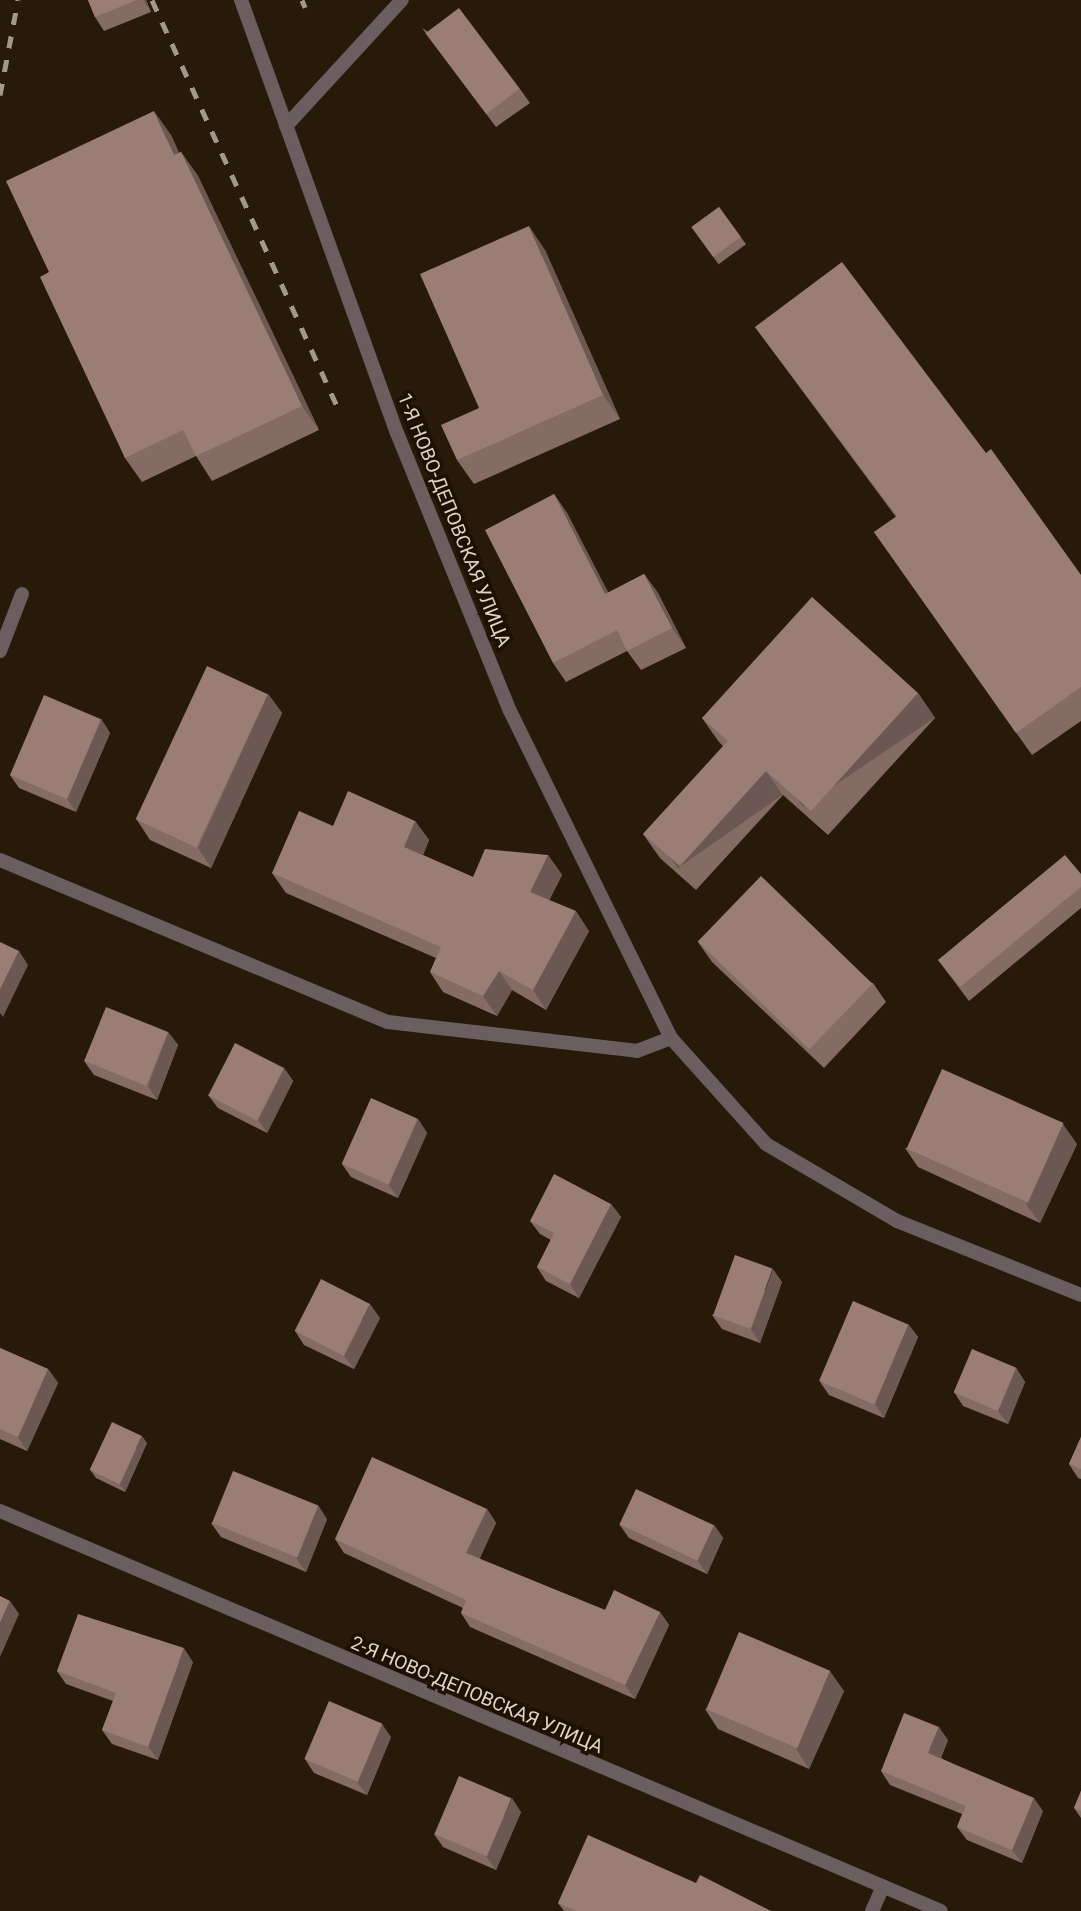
<!DOCTYPE html>
<html>
<head>
<meta charset="utf-8">
<style>
  body { margin:0 }
  #map { position:relative; width:1081px; height:1911px; overflow:hidden; background:#281a08; font-family:Roboto,sans-serif }
  div>[style] { position:absolute }
  .service>* { height:14px; margin:-7px; padding:0 7px; transform-origin:7px; border-radius:7px; background:#6b5e61 }
  .minor>* { height:14px; margin:-7px; padding:0 7px; transform-origin:7px; border-radius:7px; background:#6b5e61 }
  .rail>* { height:5px; margin-top:-2.5px; transform-origin:0; background:repeating-linear-gradient(90deg,#a4988b 0 12px,transparent 0 24px) }
  .wall>* { inset:0; background:#846c65; transform-origin:0 0 }
  .shaded-wall>* { inset:0; background:#6c5852; transform-origin:0 0 }
  .building>* { inset:0; background:#9a7e75; transform-origin:0 0 }
  span { translate:-50% -50%; white-space:nowrap; text-align:center; line-height:1.15; -webkit-text-stroke:7px #1e1102; paint-order:stroke }
  .street-label { font-size:19px; color:#dfd5ca }
</style>
</head>
<body>
<div id="map">
  <div class="service">
    <div style="left:286px;top:126px;width:171px;rotate:-47.4deg"></div>
  </div>
  <div class="minor">
    <div style="left:241px;top:0;width:460px;rotate:70.2deg"></div>
    <div style="left:397px;top:433px;width:300px;rotate:67.9deg"></div>
    <div style="left:510px;top:711px;width:364px;rotate:63.8deg"></div>
    <div style="left:0;top:651px;width:61px;rotate:-68.9deg"></div>
    <div style="left:0;top:860px;width:420px;rotate:22.7deg"></div>
    <div style="left:388px;top:1022px;width:251px;rotate:6.6deg"></div>
    <div style="left:637px;top:1051px;width:36px;rotate:-21deg"></div>
    <div style="left:671px;top:1038px;width:142px;rotate:48.1deg"></div>
    <div style="left:766px;top:1144px;width:152px;rotate:30.4deg"></div>
    <div style="left:897px;top:1221px;width:198px;rotate:21.9deg"></div>
    <div style="left:0;top:1511px;width:1022px;rotate:23.03deg"></div>
    <div style="left:872px;top:1911px;width:27px;rotate:-66deg"></div>
  </div>
  <div class="rail">
    <div style="left:152px;top:0;width:453px;rotate:65.5deg"></div>
    <div style="left:302px;top:0;width:8px;rotate:67deg"></div>
    <div style="left:0;top:95px;width:97px;rotate:-79.3deg"></div>
  </div>
  <div class="wall">
    <div style="clip-path:polygon(88px 0,146px 0,151px 12px,104px 31px,95px 17px)"></div>
    <div style="clip-path:polygon(422px 28px,520px 89px,530px 103px,496px 127px)"></div>
    <div style="clip-path:polygon(171px 135px,179px 153px,181px 152px,198px 176px,319px 430px,212px 481px,196px 456px,142px 482px,125px 458px,49px 272px)"></div>
    <div style="left:719px;top:207px;width:46px;height:34px;rotate:54deg"></div>
    <div style="clip-path:polygon(545px 250px,620px 419px,474px 484px,457px 460px)"></div>
    <div style="clip-path:polygon(755px 327px,1081px 575px,1081px 721px,1032px 755px,874px 532px,896px 517px)"></div>
    <div style="clip-path:polygon(554px 494px,567px 513px,608px 593px,644px 574px,658px 593px,686px 648px,641px 670px,627px 651px,566px 682px,553px 663px)"></div>
    <div style="clip-path:polygon(918px 693px,935px 718px,828px 835px,783px 795px,696px 890px,660px 858px,643px 834px,723px 746px,719px 742px,702px 718px)"></div>
    <div style="clip-path:polygon(268px 694px,282px 713px,211px 868px,150px 840px,137px 820px)"></div>
    <div style="clip-path:polygon(101px 719px,110px 733px,76px 812px,19px 788px,10px 775px)"></div>
    <div style="clip-path:polygon(415px 821px,429px 840px,423px 855px,473px 877px,548px 855px,562px 875px,549px 900px,589px 931px,546px 1010px,512px 990px,497px 1016px,443px 992px,430px 972px,436px 958px,286px 893px,272px 873px,333px 826px)"></div>
    <div style="clip-path:polygon(1081px 874px,1081px 908px,969px 1001px,938px 960px)"></div>
    <div style="clip-path:polygon(698px 942px,873px 983px,886px 1002px,824px 1068px,712px 962px)"></div>
    <div style="clip-path:polygon(168px 1032px,178px 1045px,157px 1100px,94px 1075px,84px 1061px)"></div>
    <div style="clip-path:polygon(284px 1068px,293px 1081px,267px 1133px,218px 1108px,208px 1095px)"></div>
    <div style="clip-path:polygon(418px 1119px,427px 1133px,398px 1198px,351px 1177px,342px 1164px)"></div>
    <div style="clip-path:polygon(1077px 1144px,1040px 1223px,918px 1167px,905px 1148px)"></div>
    <div style="clip-path:polygon(611px 1204px,621px 1217px,579px 1298px,546px 1281px,537px 1267px,551px 1240px,540px 1234px,530px 1221px)"></div>
    <div style="clip-path:polygon(782px 1282px,760px 1343px,722px 1329px,712px 1315px)"></div>
    <div style="clip-path:polygon(380px 1318px,354px 1369px,304px 1345px,295px 1331px)"></div>
    <div style="clip-path:polygon(908px 1324px,918px 1337px,884px 1418px,829px 1395px,820px 1382px)"></div>
    <div style="clip-path:polygon(0 1348px,48px 1369px,58px 1383px,27px 1451px,0 1439px)"></div>
    <div style="clip-path:polygon(1016px 1368px,1025px 1382px,1008px 1424px,963px 1406px,954px 1392px)"></div>
    <div style="clip-path:polygon(1081px 1437px,1081px 1479px,1078px 1478px,1069px 1464px)"></div>
    <div style="clip-path:polygon(147px 1443px,125px 1492px,96px 1478px,91px 1471px)"></div>
    <div style="clip-path:polygon(487px 1509px,496px 1523px,479px 1559px,605px 1610px,660px 1612px,669px 1625px,635px 1699px,470px 1627px,461px 1613px,463px 1608px,344px 1553px,335px 1539px)"></div>
    <div style="clip-path:polygon(327px 1519px,306px 1572px,221px 1537px,211px 1523px)"></div>
    <div style="clip-path:polygon(619px 1524px,714px 1525px,723px 1538px,707px 1574px,629px 1538px)"></div>
    <div style="clip-path:polygon(193px 1662px,158px 1760px,112px 1744px,102px 1730px,113px 1701px,66px 1684px,57px 1671px)"></div>
    <div style="clip-path:polygon(844px 1691px,809px 1769px,718px 1729px,705px 1709px)"></div>
    <div style="clip-path:polygon(391px 1737px,367px 1795px,314px 1773px,305px 1759px)"></div>
    <div style="clip-path:polygon(948px 1740px,941px 1758px,1043px 1811px,1022px 1863px,967px 1840px,957px 1827px,962px 1814px,890px 1785px,881px 1771px)"></div>
    <div style="clip-path:polygon(1081px 1791px,1081px 1818px,1074px 1808px)"></div>
    <div style="clip-path:polygon(521px 1812px,496px 1870px,443px 1847px,434px 1834px)"></div>
    <div style="clip-path:polygon(696px 1883px,771px 1911px,564px 1911px,558px 1903px)"></div>
  </div>
  <div class="shaded-wall">
    <div style="clip-path:polygon(143px 0,146px 0,151px 12px)"></div>
    <div style="clip-path:polygon(154px 111px,171px 135px,191px 179px,174px 155px)"></div>
    <div style="clip-path:polygon(181px 152px,198px 176px,319px 430px,302px 406px)"></div>
    <div style="clip-path:polygon(529px 226px,545px 250px,620px 419px,603px 395px)"></div>
    <div style="clip-path:polygon(554px 494px,567px 513px,619px 613px,605px 594px)"></div>
    <div style="clip-path:polygon(644px 574px,658px 593px,686px 648px,672px 628px)"></div>
    <div style="left:918px;top:693px;width:30px;height:159px;rotate:56deg"></div>
    <div style="clip-path:polygon(268px 694px,282px 713px,211px 868px,198px 848px)"></div>
    <div style="clip-path:polygon(101px 719px,110px 733px,76px 812px,67px 799px)"></div>
    <div style="left:766px;top:771px;width:29px;height:128px;rotate:55deg"></div>
    <div style="clip-path:polygon(415px 821px,429px 840px,418px 866px,404px 847px)"></div>
    <div style="clip-path:polygon(548px 855px,562px 875px,544px 911px,530px 892px)"></div>
    <div style="clip-path:polygon(576px 911px,589px 931px,546px 1010px,533px 990px)"></div>
    <div style="clip-path:polygon(19px 951px,28px 965px,3px 1017px,0 1013px,0 990px)"></div>
    <div style="clip-path:polygon(499px 971px,512px 990px,497px 1016px,483px 996px)"></div>
    <div style="clip-path:polygon(168px 1032px,178px 1045px,157px 1100px,148px 1086px)"></div>
    <div style="clip-path:polygon(284px 1068px,293px 1081px,267px 1133px,258px 1120px)"></div>
    <div style="clip-path:polygon(418px 1119px,427px 1133px,398px 1198px,389px 1185px)"></div>
    <div style="clip-path:polygon(1063px 1124px,1077px 1144px,1040px 1223px,1026px 1204px)"></div>
    <div style="clip-path:polygon(611px 1204px,621px 1217px,579px 1298px,570px 1284px)"></div>
    <div style="clip-path:polygon(773px 1269px,782px 1282px,760px 1343px,751px 1329px)"></div>
    <div style="clip-path:polygon(370px 1304px,380px 1318px,354px 1369px,344px 1356px)"></div>
    <div style="clip-path:polygon(908px 1324px,918px 1337px,884px 1418px,875px 1404px)"></div>
    <div style="clip-path:polygon(1016px 1368px,1025px 1382px,1008px 1424px,998px 1411px)"></div>
    <div style="clip-path:polygon(48px 1369px,58px 1383px,27px 1451px,18px 1437px)"></div>
    <div style="clip-path:polygon(142px 1436px,147px 1443px,125px 1492px,120px 1485px)"></div>
    <div style="clip-path:polygon(318px 1505px,327px 1519px,306px 1572px,296px 1558px)"></div>
    <div style="clip-path:polygon(487px 1509px,496px 1523px,476px 1567px,466px 1553px)"></div>
    <div style="clip-path:polygon(714px 1525px,723px 1538px,707px 1574px,697px 1560px)"></div>
    <div style="clip-path:polygon(10px 1601px,19px 1614px,0 1657px,0 1623px)"></div>
    <div style="clip-path:polygon(660px 1612px,669px 1625px,635px 1699px,625px 1685px)"></div>
    <div style="clip-path:polygon(184px 1648px,193px 1662px,158px 1760px,148px 1747px)"></div>
    <div style="clip-path:polygon(830px 1671px,844px 1691px,809px 1769px,796px 1749px)"></div>
    <div style="clip-path:polygon(382px 1724px,391px 1737px,367px 1795px,357px 1782px)"></div>
    <div style="clip-path:polygon(939px 1727px,948px 1740px,937px 1766px,928px 1753px)"></div>
    <div style="clip-path:polygon(512px 1798px,521px 1812px,496px 1870px,486px 1856px)"></div>
    <div style="clip-path:polygon(1034px 1798px,1043px 1811px,1022px 1863px,1012px 1850px)"></div>
  </div>
  <div class="building">
    <div style="clip-path:polygon(88px 0,137px 0,95px 17px)"></div>
    <div style="left:459px;top:8px;width:101px;height:42px;rotate:53deg"></div>
    <div style="clip-path:polygon(154px 111px,174px 155px,181px 152px,302px 406px,196px 456px,183px 430px,125px 458px,40px 277px,49px 272px,6px 181px)"></div>
    <div style="left:719px;top:207px;width:37px;height:34px;rotate:54deg"></div>
    <div style="clip-path:polygon(529px 226px,603px 395px,457px 460px,441px 425px,479px 408px,420px 274px)"></div>
    <div style="clip-path:polygon(842px 262px,986px 453px,991px 449px,1081px 575px,1081px 687px,1016px 733px,874px 532px,897px 516px,755px 327px)"></div>
    <div style="clip-path:polygon(554px 494px,605px 594px,644px 574px,672px 628px,627px 651px,617px 630px,553px 663px,485px 530px)"></div>
    <div style="clip-path:polygon(812px 597px,918px 693px,811px 811px,766px 771px,680px 866px,643px 834px,728px 741px,702px 718px)"></div>
    <div style="left:207px;top:666px;width:67px;height:169px;rotate:25deg"></div>
    <div style="left:44px;top:695px;width:62px;height:87px;rotate:23deg"></div>
    <div style="clip-path:polygon(348px 791px,415px 821px,404px 847px,473px 877px,485px 849px,548px 855px,530px 892px,576px 911px,533px 990px,499px 971px,483px 996px,430px 972px,441px 947px,272px 873px,299px 811px,333px 826px)"></div>
    <div style="clip-path:polygon(1065px 855px,1081px 874px,1081px 887px,960px 987px,938px 960px)"></div>
    <div style="left:761px;top:876px;width:155px;height:91px;rotate:44deg"></div>
    <div style="clip-path:polygon(0 942px,19px 951px,0 990px)"></div>
    <div style="left:106px;top:1007px;width:67px;height:58px;rotate:22deg"></div>
    <div style="left:235px;top:1043px;width:55px;height:59px;rotate:27deg"></div>
    <div style="left:942px;top:1069px;width:133px;height:87px;rotate:24deg"></div>
    <div style="left:371px;top:1098px;width:51px;height:72px;rotate:24deg"></div>
    <div style="clip-path:polygon(554px 1174px,611px 1204px,570px 1284px,537px 1267px,554px 1233px,530px 1221px)"></div>
    <div style="left:735px;top:1255px;width:40px;height:64px;rotate:20deg"></div>
    <div style="left:321px;top:1279px;width:55px;height:58px;rotate:27deg"></div>
    <div style="left:853px;top:1301px;width:60px;height:87px;rotate:23deg"></div>
    <div style="clip-path:polygon(0 1348px,48px 1369px,18px 1437px,0 1429px)"></div>
    <div style="left:972px;top:1349px;width:48px;height:47px;rotate:23deg"></div>
    <div style="left:112px;top:1422px;width:33px;height:53px;rotate:25deg"></div>
    <div style="clip-path:polygon(1081px 1437px,1081px 1469px,1069px 1464px)"></div>
    <div style="clip-path:polygon(372px 1457px,487px 1509px,466px 1553px,605px 1610px,614px 1590px,660px 1612px,625px 1685px,461px 1613px,466px 1600px,335px 1539px)"></div>
    <div style="left:233px;top:1471px;width:92px;height:56px;rotate:22deg"></div>
    <div style="left:636px;top:1489px;width:86px;height:39px;rotate:25deg"></div>
    <div style="clip-path:polygon(0 1596px,10px 1601px,0 1623px)"></div>
    <div style="clip-path:polygon(78px 1614px,184px 1648px,148px 1747px,102px 1730px,116px 1693px,57px 1671px)"></div>
    <div style="left:739px;top:1632px;width:99px;height:84px;rotate:23deg"></div>
    <div style="left:329px;top:1701px;width:58px;height:63px;rotate:23deg"></div>
    <div style="clip-path:polygon(904px 1713px,939px 1727px,928px 1753px,1034px 1798px,1012px 1850px,957px 1827px,966px 1806px,881px 1771px)"></div>
    <div style="left:459px;top:1776px;width:57px;height:63px;rotate:23deg"></div>
    <div style="clip-path:polygon(1081px 1791px,1081px 1811px,1074px 1808px)"></div>
    <div style="clip-path:polygon(588px 1835px,696px 1883px,700px 1875px,771px 1911px,577px 1911px,558px 1903px)"></div>
  </div>
  <div class="street-label">
    <span style="left:454px;top:520px;rotate:68deg">1-Я НОВО-ДЕПОВСКАЯ УЛИЦА</span>
    <span style="left:477px;top:1695px;rotate:23deg">2-Я НОВО-ДЕПОВСКАЯ УЛИЦА</span>
  </div>
</div>
</body>
</html>
